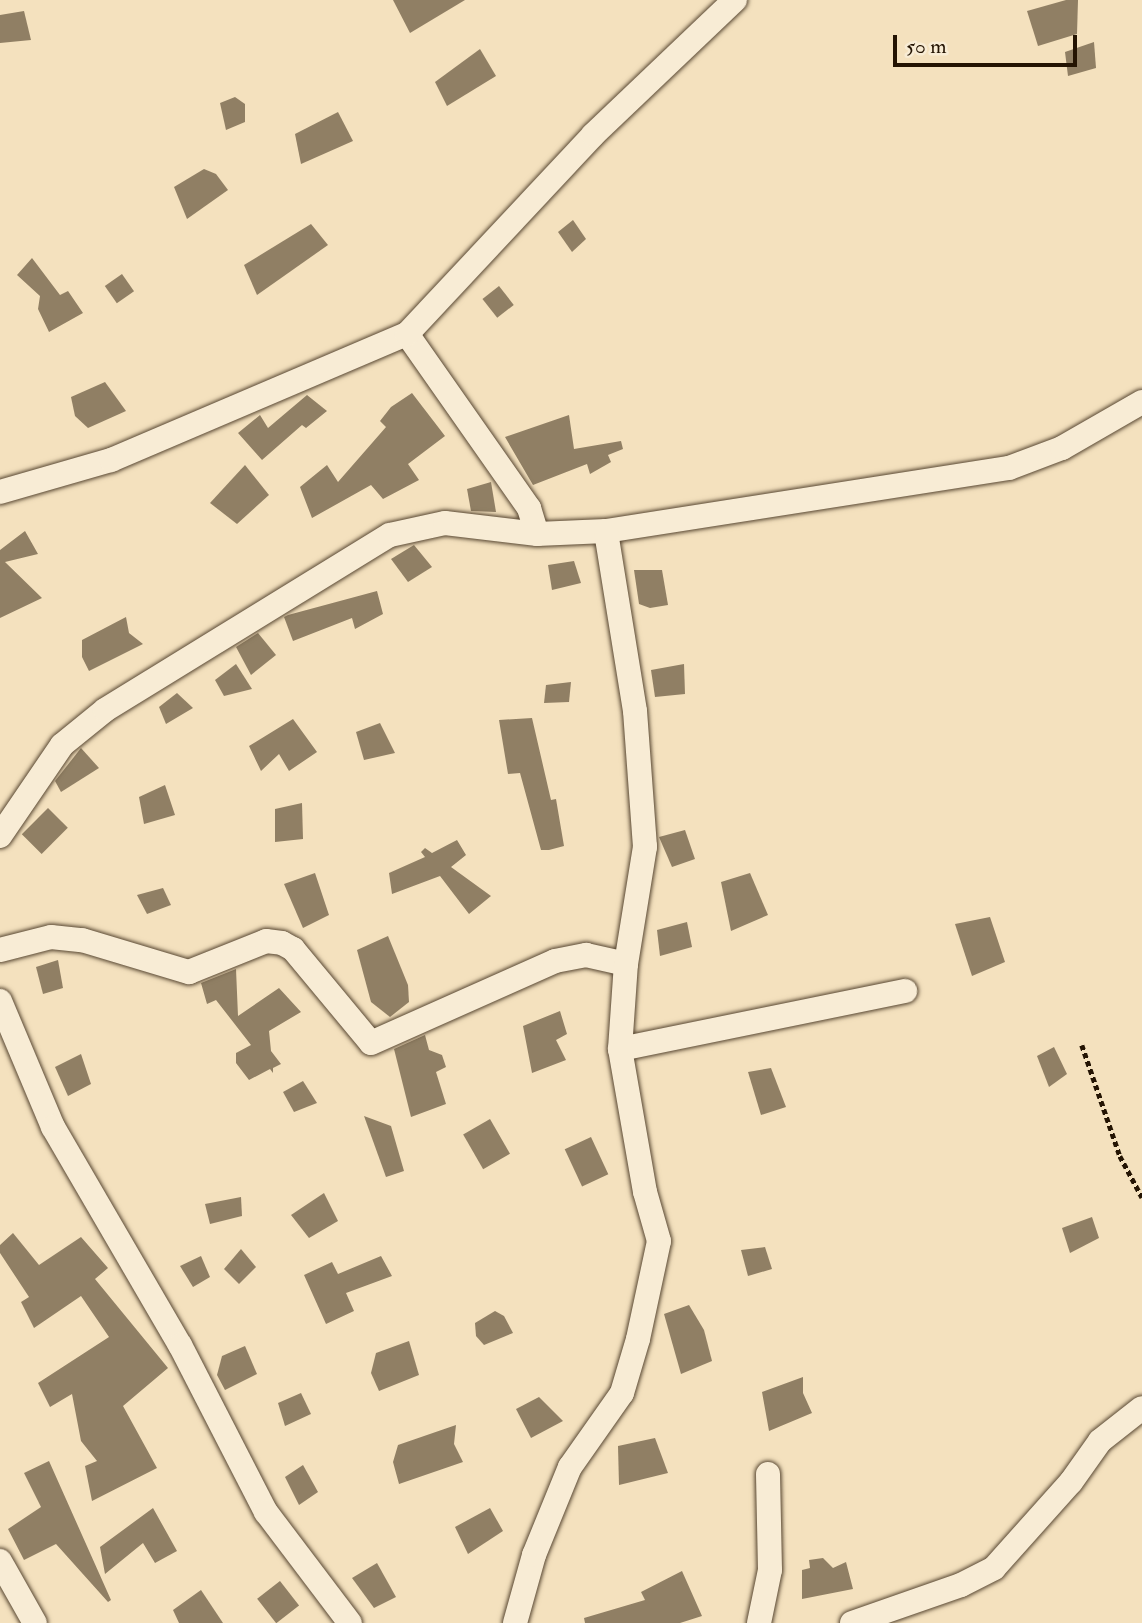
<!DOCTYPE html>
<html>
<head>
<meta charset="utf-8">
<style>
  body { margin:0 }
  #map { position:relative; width:1142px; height:1623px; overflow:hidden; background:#f4e1be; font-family:"IM FELL Double Pica",serif }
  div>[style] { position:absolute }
  .building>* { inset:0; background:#907f64; transform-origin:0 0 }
  .path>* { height:4.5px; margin-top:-2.25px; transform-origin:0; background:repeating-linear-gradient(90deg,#241403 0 5px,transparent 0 8.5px) }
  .roads { filter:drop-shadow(0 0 2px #584732) drop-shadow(0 0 2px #584732) }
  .minor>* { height:24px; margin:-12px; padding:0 12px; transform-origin:12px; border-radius:12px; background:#f8ecd5 }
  span { translate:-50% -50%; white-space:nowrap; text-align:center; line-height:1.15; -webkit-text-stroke:5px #f8ecd5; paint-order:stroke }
  .scale { position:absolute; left:893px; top:35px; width:184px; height:32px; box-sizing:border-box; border:4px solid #241403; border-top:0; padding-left:9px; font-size:21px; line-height:24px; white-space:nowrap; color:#241403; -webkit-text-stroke:5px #f8ecd5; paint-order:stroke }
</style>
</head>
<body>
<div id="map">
  <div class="building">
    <div style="clip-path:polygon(393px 0,465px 0,410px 33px)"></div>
    <div style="clip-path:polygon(1066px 0,1078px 0,1077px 34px,1038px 46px,1027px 11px)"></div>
    <div style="clip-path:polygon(24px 11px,31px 40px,0 43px,0 15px)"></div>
    <div style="clip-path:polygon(1094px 42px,1096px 68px,1068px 76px,1065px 52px)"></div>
    <div style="clip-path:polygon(480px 49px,496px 76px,447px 106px,435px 82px)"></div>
    <div style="clip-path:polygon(235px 97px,245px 104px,245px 122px,226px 130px,220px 103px)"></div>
    <div style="clip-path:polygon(338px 112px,353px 141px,301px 164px,295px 134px)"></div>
    <div style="clip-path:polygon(204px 169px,216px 174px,228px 190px,187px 219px,174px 187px)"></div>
    <div style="clip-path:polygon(573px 220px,586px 239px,572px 252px,558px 232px)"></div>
    <div style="clip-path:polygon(311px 224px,328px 245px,257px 295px,244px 265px)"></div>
    <div style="clip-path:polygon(32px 258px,60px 295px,68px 291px,83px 313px,49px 332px,38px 309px,40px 296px,17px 275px)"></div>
    <div style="left:122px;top:274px;width:21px;height:21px;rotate:55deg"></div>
    <div style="left:499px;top:286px;width:24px;height:21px;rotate:52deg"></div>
    <div style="clip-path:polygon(105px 382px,126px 411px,88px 428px,75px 416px,71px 397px)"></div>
    <div style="clip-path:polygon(412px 393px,445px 436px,408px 464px,419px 480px,383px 499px,371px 485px,312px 518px,300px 487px,327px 465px,338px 482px,386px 427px,380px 421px,391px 407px)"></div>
    <div style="clip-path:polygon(307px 395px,327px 411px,306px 428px,302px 425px,262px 460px,238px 433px,260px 415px,268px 428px)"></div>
    <div style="clip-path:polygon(569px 415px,574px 449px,621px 441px,623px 449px,608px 455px,611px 462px,590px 474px,587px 464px,533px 485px,505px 437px)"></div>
    <div style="clip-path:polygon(245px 465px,269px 495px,237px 524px,210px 503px)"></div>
    <div style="clip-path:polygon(491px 482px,496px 512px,471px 511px,467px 489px)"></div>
    <div style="clip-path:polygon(25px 531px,38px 554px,5px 562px,42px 598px,0 618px,0 550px)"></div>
    <div style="clip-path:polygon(414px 545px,432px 567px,408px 582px,391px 559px)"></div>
    <div style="clip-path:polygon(574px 561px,581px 583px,552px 590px,548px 565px)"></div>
    <div style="clip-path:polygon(634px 570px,662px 570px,668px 605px,650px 608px,639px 604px)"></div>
    <div style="clip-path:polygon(377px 591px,383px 614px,355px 629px,352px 618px,293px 641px,284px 617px,288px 615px)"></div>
    <div style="clip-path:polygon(126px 617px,129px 633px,143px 644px,89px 671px,82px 657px,82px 640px)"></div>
    <div style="clip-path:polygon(258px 633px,276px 655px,251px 675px,236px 647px)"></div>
    <div style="clip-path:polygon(236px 664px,252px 689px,224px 696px,215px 680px)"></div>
    <div style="clip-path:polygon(684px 664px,685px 694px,655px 697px,651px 670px)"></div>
    <div style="clip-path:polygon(571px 682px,569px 702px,544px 703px,546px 685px)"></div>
    <div style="clip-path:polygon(177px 693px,193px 708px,166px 724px,159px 707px)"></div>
    <div style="clip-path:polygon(532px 718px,551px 800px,556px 799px,564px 846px,549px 850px,541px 850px,520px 773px,508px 774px,499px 720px)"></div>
    <div style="clip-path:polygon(293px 719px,317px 752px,289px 771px,279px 754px,261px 771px,249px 746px)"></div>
    <div style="clip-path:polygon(380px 723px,395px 753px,364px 760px,356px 732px)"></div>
    <div style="clip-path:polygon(81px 748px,99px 768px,61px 792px,55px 781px)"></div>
    <div style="clip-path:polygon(165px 785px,175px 815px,144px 824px,139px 797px)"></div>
    <div style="clip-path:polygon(302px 803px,303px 839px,275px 842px,275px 809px)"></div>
    <div style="left:48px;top:808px;width:28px;height:37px;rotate:45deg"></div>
    <div style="clip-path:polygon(685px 830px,695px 859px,672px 867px,659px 837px)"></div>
    <div style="clip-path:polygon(457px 840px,466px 855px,451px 867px,491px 896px,469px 914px,440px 876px,392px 894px,389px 873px,425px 857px,421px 852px,425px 848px,432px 853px)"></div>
    <div style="clip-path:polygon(315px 873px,329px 915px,303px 928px,284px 884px)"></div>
    <div style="clip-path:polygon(750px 873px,768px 915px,731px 931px,721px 882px)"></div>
    <div style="clip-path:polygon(163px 888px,171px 905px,147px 914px,137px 895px)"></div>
    <div style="clip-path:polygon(990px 917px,1005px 962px,972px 976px,955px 924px)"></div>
    <div style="clip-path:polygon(687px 922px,692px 947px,660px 956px,657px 930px)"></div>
    <div style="clip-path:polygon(388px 936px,408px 985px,409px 1002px,390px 1017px,371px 1002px,357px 950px)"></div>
    <div style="clip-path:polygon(58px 960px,63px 988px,43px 994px,36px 967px)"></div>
    <div style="clip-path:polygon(236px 969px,238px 1016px,279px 988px,301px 1012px,269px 1031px,271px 1051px,281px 1064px,273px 1068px,273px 1073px,270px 1069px,249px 1080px,236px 1063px,236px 1053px,251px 1045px,216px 1000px,207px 1004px,201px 983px)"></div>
    <div style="clip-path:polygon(560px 1011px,567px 1034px,556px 1040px,566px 1060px,532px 1073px,523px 1026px)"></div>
    <div style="clip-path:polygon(425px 1035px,429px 1050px,442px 1055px,446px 1067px,436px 1072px,446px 1104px,411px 1117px,394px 1049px)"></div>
    <div style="clip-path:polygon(1054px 1047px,1067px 1074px,1049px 1087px,1037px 1056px)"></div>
    <div style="clip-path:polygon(81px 1054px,91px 1084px,68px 1096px,55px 1067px)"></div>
    <div style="clip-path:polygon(771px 1068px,786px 1107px,761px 1115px,748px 1072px)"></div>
    <div style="clip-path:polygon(303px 1081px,317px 1103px,294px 1112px,283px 1092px)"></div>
    <div style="clip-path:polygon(364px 1116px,391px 1126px,404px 1171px,386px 1177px)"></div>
    <div style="left:490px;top:1119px;width:40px;height:31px;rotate:60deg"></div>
    <div style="left:591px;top:1137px;width:41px;height:29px;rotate:65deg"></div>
    <div style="clip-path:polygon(324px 1193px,338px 1221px,309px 1238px,291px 1215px)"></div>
    <div style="clip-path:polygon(241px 1197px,242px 1216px,210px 1224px,205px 1204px)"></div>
    <div style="clip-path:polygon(1092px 1217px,1099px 1238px,1070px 1253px,1062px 1228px)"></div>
    <div style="clip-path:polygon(13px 1233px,39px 1265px,81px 1237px,108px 1268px,95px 1279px,168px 1368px,123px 1406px,157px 1468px,92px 1501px,85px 1466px,97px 1461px,81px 1441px,72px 1394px,50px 1407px,38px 1383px,109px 1337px,81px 1296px,34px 1328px,21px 1302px,29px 1297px,0 1253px,0 1245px)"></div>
    <div style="clip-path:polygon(765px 1247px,772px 1269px,748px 1276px,741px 1250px)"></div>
    <div style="clip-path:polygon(241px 1249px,256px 1267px,239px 1284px,224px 1269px)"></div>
    <div style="clip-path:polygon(201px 1256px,210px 1277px,193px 1287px,180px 1266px)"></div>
    <div style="clip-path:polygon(381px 1256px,392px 1276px,346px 1293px,354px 1311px,326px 1324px,304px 1275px,332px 1262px,338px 1274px)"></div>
    <div style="clip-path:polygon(689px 1305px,704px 1330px,712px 1361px,681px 1374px,664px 1314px)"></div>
    <div style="clip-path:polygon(495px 1311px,504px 1316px,513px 1333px,484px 1345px,476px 1336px,475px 1323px)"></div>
    <div style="clip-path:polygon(409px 1341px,419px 1375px,379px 1391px,371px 1373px,376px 1353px)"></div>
    <div style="clip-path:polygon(245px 1346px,257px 1374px,225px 1390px,217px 1375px,222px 1356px)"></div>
    <div style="clip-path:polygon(803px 1377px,803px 1393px,812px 1413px,769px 1431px,762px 1392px)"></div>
    <div style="clip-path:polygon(301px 1393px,311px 1414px,285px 1426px,278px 1403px)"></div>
    <div style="clip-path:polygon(539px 1397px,563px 1421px,531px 1438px,516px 1409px)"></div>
    <div style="clip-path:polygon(456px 1425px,454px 1444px,463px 1462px,399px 1484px,393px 1462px,398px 1445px)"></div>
    <div style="clip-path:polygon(655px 1438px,668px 1473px,619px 1485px,618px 1446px)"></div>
    <div style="clip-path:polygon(49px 1461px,111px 1600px,108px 1602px,56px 1544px,24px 1560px,8px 1529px,41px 1507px,24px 1473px)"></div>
    <div style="clip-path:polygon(303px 1465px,318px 1492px,299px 1505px,285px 1477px)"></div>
    <div style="clip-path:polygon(153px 1508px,177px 1551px,155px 1563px,143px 1543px,105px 1574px,100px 1547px)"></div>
    <div style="clip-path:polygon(490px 1508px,503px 1531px,468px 1554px,455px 1527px)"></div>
    <div style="clip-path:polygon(823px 1558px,833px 1568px,846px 1562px,853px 1589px,802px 1599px,802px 1570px,810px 1568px,809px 1560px)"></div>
    <div style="clip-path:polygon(377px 1563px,396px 1597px,374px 1608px,352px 1578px)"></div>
    <div style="clip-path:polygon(682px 1571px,702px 1616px,680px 1623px,585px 1623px,584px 1618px,645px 1600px,641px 1592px)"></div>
    <div style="left:280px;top:1581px;width:31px;height:29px;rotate:52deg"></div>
    <div style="clip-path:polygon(201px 1590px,223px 1623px,179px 1623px,173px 1610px)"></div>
  </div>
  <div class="path">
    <div style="left:1082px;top:1045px;width:117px;rotate:71.1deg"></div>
    <div style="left:1120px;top:1156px;width:47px;rotate:61.8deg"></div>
  </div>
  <div class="roads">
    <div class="minor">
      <div style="left:407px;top:334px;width:213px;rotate:55deg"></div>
      <div style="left:529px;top:508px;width:27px;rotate:73deg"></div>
      <div style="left:537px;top:534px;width:69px;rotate:-2.5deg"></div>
      <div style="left:606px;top:531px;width:408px;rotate:-8.9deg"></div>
      <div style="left:1009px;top:468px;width:57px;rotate:-20.7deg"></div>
      <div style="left:1062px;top:448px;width:92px;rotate:-29.9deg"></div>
      <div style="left:0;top:492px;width:116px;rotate:-16.1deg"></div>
      <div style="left:111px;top:460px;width:322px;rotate:-23.1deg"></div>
      <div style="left:407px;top:334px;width:272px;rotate:-46.9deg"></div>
      <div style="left:593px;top:135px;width:196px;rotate:-43.6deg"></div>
      <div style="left:0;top:836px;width:110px;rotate:-55.7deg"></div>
      <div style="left:62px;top:745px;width:55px;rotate:-39.1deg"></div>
      <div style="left:105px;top:710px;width:334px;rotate:-31.6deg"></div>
      <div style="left:390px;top:535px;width:56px;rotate:-12.3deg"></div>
      <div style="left:445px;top:523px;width:93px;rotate:6.8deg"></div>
      <div style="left:0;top:950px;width:53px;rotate:-14.3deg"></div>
      <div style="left:51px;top:937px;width:31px;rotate:6deg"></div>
      <div style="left:82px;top:940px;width:112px;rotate:16.7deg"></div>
      <div style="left:189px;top:972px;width:83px;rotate:-21.9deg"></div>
      <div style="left:266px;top:941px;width:16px;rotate:7deg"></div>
      <div style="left:282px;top:943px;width:13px;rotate:29deg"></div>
      <div style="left:293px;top:949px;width:122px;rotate:50.3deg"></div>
      <div style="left:371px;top:1043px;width:201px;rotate:-24deg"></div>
      <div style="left:555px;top:961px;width:32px;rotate:-11deg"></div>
      <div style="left:586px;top:955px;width:41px;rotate:12.7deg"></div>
      <div style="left:0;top:1001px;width:137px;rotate:67.2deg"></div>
      <div style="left:53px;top:1127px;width:252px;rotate:59.8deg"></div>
      <div style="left:180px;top:1345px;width:188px;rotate:62.8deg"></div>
      <div style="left:266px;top:1512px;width:139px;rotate:52.9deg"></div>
      <div style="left:620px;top:1049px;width:291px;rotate:-11.5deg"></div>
      <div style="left:0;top:1561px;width:71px;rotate:60.6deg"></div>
      <div style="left:515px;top:1623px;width:71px;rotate:-74.4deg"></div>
      <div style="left:534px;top:1555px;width:95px;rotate:-67.8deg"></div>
      <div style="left:570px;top:1467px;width:90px;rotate:-54.9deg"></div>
      <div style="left:622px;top:1393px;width:56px;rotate:-73.5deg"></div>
      <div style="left:638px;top:1339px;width:100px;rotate:-77.9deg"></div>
      <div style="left:659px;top:1241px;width:51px;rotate:-105.9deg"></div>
      <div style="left:645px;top:1192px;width:145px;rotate:-99.9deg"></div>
      <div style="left:620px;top:1049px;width:85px;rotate:-86deg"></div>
      <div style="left:626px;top:964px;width:119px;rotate:-80.8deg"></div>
      <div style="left:645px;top:847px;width:136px;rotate:-94.2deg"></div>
      <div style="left:635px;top:711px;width:182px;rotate:-99.2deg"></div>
      <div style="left:759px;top:1623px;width:54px;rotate:-78.3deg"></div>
      <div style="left:770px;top:1570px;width:96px;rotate:-91.2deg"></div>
      <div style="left:852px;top:1623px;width:115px;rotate:-19.2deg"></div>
      <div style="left:961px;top:1585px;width:37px;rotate:-27deg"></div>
      <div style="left:994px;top:1568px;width:115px;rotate:-48.2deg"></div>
      <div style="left:1071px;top:1482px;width:50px;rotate:-54.7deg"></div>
      <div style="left:1100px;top:1441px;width:53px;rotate:-38.2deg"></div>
    </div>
  </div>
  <div class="scale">50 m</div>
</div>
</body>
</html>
